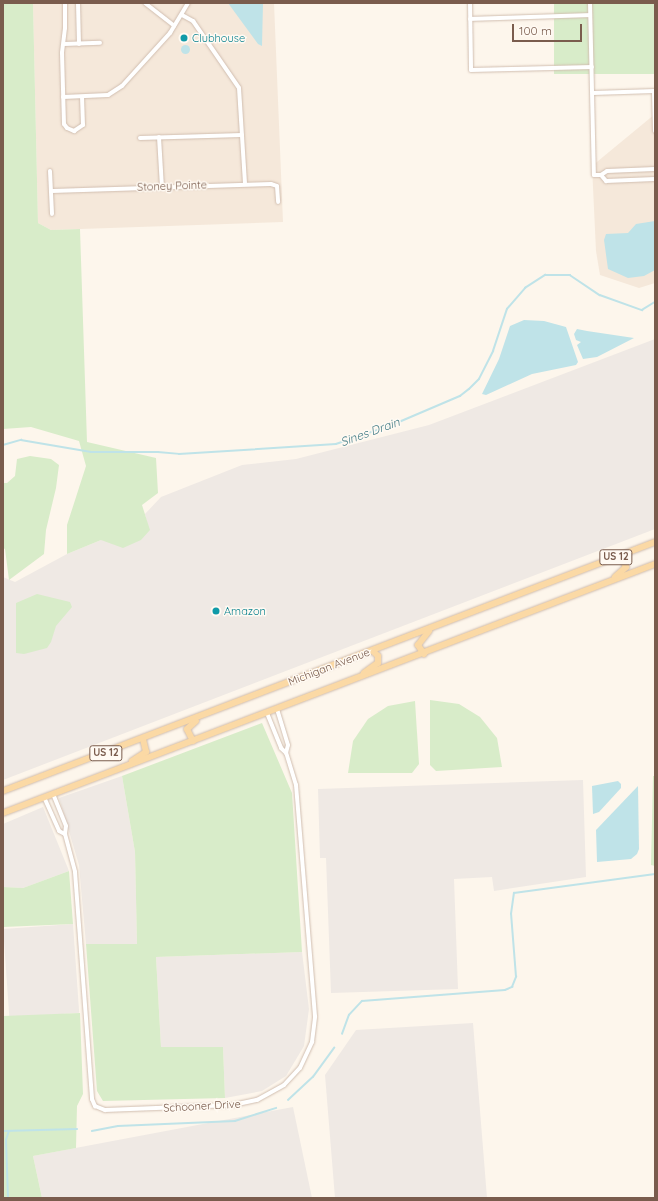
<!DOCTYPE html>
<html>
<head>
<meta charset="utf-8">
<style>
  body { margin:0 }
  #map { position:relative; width:658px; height:1201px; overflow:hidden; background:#fdf6ec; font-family:Quicksand,sans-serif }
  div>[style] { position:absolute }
  .residential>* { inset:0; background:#f5e8da }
  .industrial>* { inset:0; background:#efe9e4; transform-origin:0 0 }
  .green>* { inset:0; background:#d8ecc9; transform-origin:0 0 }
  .water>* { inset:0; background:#bfe3e8 }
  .round { border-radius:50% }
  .stream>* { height:1.5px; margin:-0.75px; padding:0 0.75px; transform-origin:0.75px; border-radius:0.75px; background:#bfe3e8 }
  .roads { filter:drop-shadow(0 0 1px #d1beb0) drop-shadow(0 0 1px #d1beb0) }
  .street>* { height:4px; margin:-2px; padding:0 2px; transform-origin:2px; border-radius:2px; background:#fff }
  .primary>* { height:6px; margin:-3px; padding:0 3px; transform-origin:3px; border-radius:3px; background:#fbd9a5 }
  .dots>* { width:11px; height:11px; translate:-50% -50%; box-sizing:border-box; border:2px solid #fffaf3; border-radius:50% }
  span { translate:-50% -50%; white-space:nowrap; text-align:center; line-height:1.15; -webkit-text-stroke:3px #fffaf3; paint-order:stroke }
  .shield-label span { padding:1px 3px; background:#fffaf3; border:1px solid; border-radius:3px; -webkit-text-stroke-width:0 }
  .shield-label { font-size:10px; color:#7a5c4d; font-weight:700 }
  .culture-label { font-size:11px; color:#0d838f }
  .left { translate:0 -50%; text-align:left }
  .street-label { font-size:11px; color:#7a5c4d }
  .water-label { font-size:12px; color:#437c86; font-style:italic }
  .frame { position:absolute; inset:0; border:4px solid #7a5c4d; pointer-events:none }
  .scale { position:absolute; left:512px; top:24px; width:70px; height:18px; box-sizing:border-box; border:2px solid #7a5c4d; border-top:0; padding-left:5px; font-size:12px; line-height:14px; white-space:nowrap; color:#7a5c4d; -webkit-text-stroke:3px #fffaf3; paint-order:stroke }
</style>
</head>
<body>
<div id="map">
  <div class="residential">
    <div style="clip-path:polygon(33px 3px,274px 3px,283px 222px,51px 230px,38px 223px)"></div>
    <div style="clip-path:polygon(655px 114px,655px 283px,639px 288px,600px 275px,596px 251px,592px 166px)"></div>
  </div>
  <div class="industrial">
    <div style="clip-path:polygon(655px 339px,655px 529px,3px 780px,3px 577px,15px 582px,67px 554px,101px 540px,149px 530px,145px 514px,161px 497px,242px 465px,296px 459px,429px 425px)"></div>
    <div style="clip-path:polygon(122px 776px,135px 852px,137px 944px,86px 944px,79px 865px,59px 798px)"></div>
    <div style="clip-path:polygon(583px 780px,586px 877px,494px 891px,492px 877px,454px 879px,458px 989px,331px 993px,326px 858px,320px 858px,318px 789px)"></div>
    <div style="clip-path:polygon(43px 807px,69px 871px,23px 888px,3px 887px,3px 824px)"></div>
    <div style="left:73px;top:924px;width:89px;height:70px;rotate:86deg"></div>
    <div style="clip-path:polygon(302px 952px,309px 1009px,304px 1046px,286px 1076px,262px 1091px,225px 1098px,223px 1047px,161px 1047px,156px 957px)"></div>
    <div style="clip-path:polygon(473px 1023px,487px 1198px,335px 1198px,325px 1075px,356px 1030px)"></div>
    <div style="clip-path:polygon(293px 1107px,312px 1198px,42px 1198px,33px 1156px)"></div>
  </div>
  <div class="green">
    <div style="clip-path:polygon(3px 3px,33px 3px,38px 223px,51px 230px,80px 229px,87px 442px,156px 458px,158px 493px,142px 505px,150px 530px,141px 540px,123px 548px,101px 540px,67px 554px,67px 525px,86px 466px,79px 441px,31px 427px,3px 429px)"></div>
    <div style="left:554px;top:3px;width:101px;height:71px"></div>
    <div style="clip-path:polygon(30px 456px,51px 459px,59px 465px,56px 488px,46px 530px,44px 554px,9px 580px,5px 549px,3px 548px,3px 483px,7px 483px,15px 476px,17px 459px)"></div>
    <div style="clip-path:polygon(37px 594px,70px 602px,72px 607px,56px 626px,51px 642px,47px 648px,24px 654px,16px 653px,16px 603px)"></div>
    <div style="clip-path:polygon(430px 700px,459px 704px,480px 717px,497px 738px,502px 767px,436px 771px,430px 765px)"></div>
    <div style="clip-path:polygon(415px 701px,419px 764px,412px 773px,348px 773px,353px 741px,368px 719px,388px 706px)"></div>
    <div style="clip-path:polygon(262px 723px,292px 793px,302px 952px,156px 957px,161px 1047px,223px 1047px,225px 1098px,103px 1101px,97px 1091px,86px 944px,137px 944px,135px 852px,122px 776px)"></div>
    <div style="clip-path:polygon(653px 776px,655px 776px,655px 866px,651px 865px)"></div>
    <div style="clip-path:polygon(69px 871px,73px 924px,3px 927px,3px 887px,23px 888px)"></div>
    <div style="clip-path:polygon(80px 1013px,83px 1094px,77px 1106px,76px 1148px,33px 1156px,42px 1198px,3px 1198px,3px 1016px)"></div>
  </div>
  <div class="water">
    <div style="clip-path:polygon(228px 3px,263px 3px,262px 46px,258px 44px)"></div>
    <div class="round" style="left:180.5px;top:44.5px;width:9px;height:9px"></div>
    <div style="clip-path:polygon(655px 221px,655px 270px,644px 276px,628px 278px,608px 269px,604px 240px,606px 234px,628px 233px,636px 224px)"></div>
    <div style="clip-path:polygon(524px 320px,544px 321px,566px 327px,578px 362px,576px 365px,532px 374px,486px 395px,482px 394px,499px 359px,510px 326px)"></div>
    <div style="clip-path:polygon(577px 329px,587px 331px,634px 338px,597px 357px,583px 359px,577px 345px,581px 342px,576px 340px,574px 334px)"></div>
    <div style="clip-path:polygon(618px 781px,621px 784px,621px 788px,599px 812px,593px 814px,592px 786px)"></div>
    <div style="clip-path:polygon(638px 786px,639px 849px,637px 854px,631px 859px,597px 862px,596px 830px)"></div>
  </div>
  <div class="stream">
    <div style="left:3px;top:445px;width:19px;rotate:-16deg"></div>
    <div style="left:21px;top:440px;width:71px;rotate:9.7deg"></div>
    <div style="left:91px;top:452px;width:67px"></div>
    <div style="left:158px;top:452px;width:21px;rotate:5deg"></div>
    <div style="left:179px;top:454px;width:157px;rotate:-3.6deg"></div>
    <div style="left:336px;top:444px;width:59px;rotate:-18.7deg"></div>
    <div style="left:392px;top:425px;width:74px;rotate:-23.1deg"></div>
    <div style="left:460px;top:396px;width:11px;rotate:-38deg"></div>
    <div style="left:469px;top:389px;width:14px;rotate:-45deg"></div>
    <div style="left:479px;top:379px;width:31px;rotate:-63deg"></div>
    <div style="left:493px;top:351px;width:44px;rotate:-71.6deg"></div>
    <div style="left:507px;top:309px;width:28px;rotate:-49deg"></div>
    <div style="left:525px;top:288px;width:24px;rotate:-33deg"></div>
    <div style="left:545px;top:275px;width:25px"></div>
    <div style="left:570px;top:275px;width:36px;rotate:34deg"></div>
    <div style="left:600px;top:295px;width:45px;rotate:19.7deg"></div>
    <div style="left:642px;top:310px;width:15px;rotate:-32deg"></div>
    <div style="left:342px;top:1034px;width:20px;rotate:-70deg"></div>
    <div style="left:349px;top:1015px;width:19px;rotate:-47deg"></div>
    <div style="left:362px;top:1001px;width:143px;rotate:-4.4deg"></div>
    <div style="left:505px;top:990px;width:8px;rotate:-23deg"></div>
    <div style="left:512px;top:987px;width:11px;rotate:-68deg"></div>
    <div style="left:516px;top:977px;width:63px;rotate:-94.5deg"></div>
    <div style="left:511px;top:914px;width:21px;rotate:-82deg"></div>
    <div style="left:514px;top:893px;width:142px;rotate:-7.7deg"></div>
    <div style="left:288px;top:1100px;width:34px;rotate:-43deg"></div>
    <div style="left:313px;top:1077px;width:36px;rotate:-54deg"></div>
    <div style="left:3px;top:1131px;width:74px;rotate:-1.5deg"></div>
    <div style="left:92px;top:1131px;width:26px;rotate:-11deg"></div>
    <div style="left:118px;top:1126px;width:117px;rotate:-2.4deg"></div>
    <div style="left:235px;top:1121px;width:43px;rotate:-17.6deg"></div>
    <div style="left:8px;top:1198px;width:58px;rotate:-92deg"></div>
    <div style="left:6px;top:1140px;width:9px;rotate:-72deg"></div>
  </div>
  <div class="roads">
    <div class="street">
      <div style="left:65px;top:3px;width:25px;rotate:90deg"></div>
      <div style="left:65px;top:28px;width:25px;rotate:97deg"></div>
      <div style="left:62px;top:53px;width:71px;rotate:88.4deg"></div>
      <div style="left:64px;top:124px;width:5px;rotate:53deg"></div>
      <div style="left:67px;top:128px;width:8px;rotate:23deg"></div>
      <div style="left:74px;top:131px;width:11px;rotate:-34deg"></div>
      <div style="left:83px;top:125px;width:28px;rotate:-92deg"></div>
      <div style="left:78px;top:3px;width:41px;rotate:88.6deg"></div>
      <div style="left:145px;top:3px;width:37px;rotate:38deg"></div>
      <div style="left:470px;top:3px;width:67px;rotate:89.1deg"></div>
      <div style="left:471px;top:70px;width:121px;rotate:-1.4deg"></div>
      <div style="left:590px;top:3px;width:172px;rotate:88.7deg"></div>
      <div style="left:594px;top:175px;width:7px"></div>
      <div style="left:601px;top:175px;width:7px;rotate:-34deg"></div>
      <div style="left:607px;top:171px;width:48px;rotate:-2.4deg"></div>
      <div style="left:182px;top:15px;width:13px;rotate:29deg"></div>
      <div style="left:193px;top:21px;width:81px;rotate:55.5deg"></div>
      <div style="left:239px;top:88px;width:95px;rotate:86.4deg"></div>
      <div style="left:470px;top:19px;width:120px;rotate:-1.9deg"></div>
      <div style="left:64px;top:44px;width:36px;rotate:-2deg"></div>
      <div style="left:654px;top:91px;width:40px;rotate:88.6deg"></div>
      <div style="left:593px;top:93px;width:62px;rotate:-1.8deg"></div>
      <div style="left:63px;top:97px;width:45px;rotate:-2.5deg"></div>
      <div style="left:108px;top:95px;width:17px;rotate:-33deg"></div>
      <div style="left:122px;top:86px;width:72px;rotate:-47.8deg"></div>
      <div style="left:170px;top:33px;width:35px;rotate:-59deg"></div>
      <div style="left:159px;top:137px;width:50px;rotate:86.6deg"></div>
      <div style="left:140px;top:138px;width:102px;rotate:-1.7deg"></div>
      <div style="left:50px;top:171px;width:43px;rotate:87.3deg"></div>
      <div style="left:601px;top:175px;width:8px;rotate:50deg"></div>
      <div style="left:606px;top:181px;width:49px;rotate:-2.3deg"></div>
      <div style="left:52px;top:191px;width:219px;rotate:-1.8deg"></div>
      <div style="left:271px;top:184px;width:6px;rotate:18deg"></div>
      <div style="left:277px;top:186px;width:16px;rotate:86deg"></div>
      <div style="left:267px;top:713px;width:38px;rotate:68deg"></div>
      <div style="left:281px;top:748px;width:7px;rotate:45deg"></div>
      <div style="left:286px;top:753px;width:8px;rotate:-76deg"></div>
      <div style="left:288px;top:745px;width:38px;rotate:-107deg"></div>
      <div style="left:44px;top:797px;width:37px;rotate:66deg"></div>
      <div style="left:59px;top:831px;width:7px;rotate:27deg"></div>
      <div style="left:65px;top:834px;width:8px;rotate:-83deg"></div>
      <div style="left:66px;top:826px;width:35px;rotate:-112deg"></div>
      <div style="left:65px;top:834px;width:39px;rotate:75deg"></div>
      <div style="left:75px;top:872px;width:228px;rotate:85.7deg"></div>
      <div style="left:92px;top:1099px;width:8px;rotate:67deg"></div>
      <div style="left:95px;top:1106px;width:11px;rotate:22deg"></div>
      <div style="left:105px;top:1110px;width:128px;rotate:-2.2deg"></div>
      <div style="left:233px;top:1105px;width:25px;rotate:-12deg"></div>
      <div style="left:257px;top:1100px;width:31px;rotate:-29deg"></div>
      <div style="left:284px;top:1085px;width:23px;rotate:-47deg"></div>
      <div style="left:300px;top:1068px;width:29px;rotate:-65deg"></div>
      <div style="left:312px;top:1042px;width:26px;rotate:-83deg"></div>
      <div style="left:315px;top:1016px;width:232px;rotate:-94.7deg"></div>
      <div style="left:296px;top:785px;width:34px;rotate:-107deg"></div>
    </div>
    <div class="primary">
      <div style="left:615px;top:577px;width:15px;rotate:-42deg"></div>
      <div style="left:626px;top:567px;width:13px;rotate:-113deg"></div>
      <div style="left:424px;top:654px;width:11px;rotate:-124deg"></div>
      <div style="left:418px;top:645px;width:18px;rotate:-52deg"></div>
      <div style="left:364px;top:673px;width:17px;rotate:-36deg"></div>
      <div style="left:378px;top:663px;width:7px;rotate:-90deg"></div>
      <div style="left:378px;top:656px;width:7px;rotate:-135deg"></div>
      <div style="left:193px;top:741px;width:13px;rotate:-117deg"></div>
      <div style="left:187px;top:729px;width:12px;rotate:-42deg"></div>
      <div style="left:132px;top:761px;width:17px;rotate:-33deg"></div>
      <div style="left:146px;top:752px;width:13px;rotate:-103deg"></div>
      <div style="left:3px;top:791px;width:698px;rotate:-20.9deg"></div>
      <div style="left:3px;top:813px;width:698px;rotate:-20.9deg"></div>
    </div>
  </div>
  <div class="dots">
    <div style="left:184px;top:38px;background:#0f9aa8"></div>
    <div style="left:216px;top:611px;background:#0f9aa8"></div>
  </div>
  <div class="shield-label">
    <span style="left:616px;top:557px">US 12</span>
    <span style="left:106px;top:753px">US 12</span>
  </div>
  <div class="culture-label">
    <span class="left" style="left:192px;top:38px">Clubhouse</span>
    <span class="left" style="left:224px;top:611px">Amazon</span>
  </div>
  <div class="street-label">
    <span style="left:172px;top:186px;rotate:-2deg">Stoney Pointe</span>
    <span style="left:329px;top:667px;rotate:-21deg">Michigan Avenue</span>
    <span style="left:202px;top:1106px;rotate:-3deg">Schooner Drive</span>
  </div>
  <div class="water-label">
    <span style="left:370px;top:432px;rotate:-20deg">Sines Drain</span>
  </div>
  <div class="frame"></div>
  <div class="scale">100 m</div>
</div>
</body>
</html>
